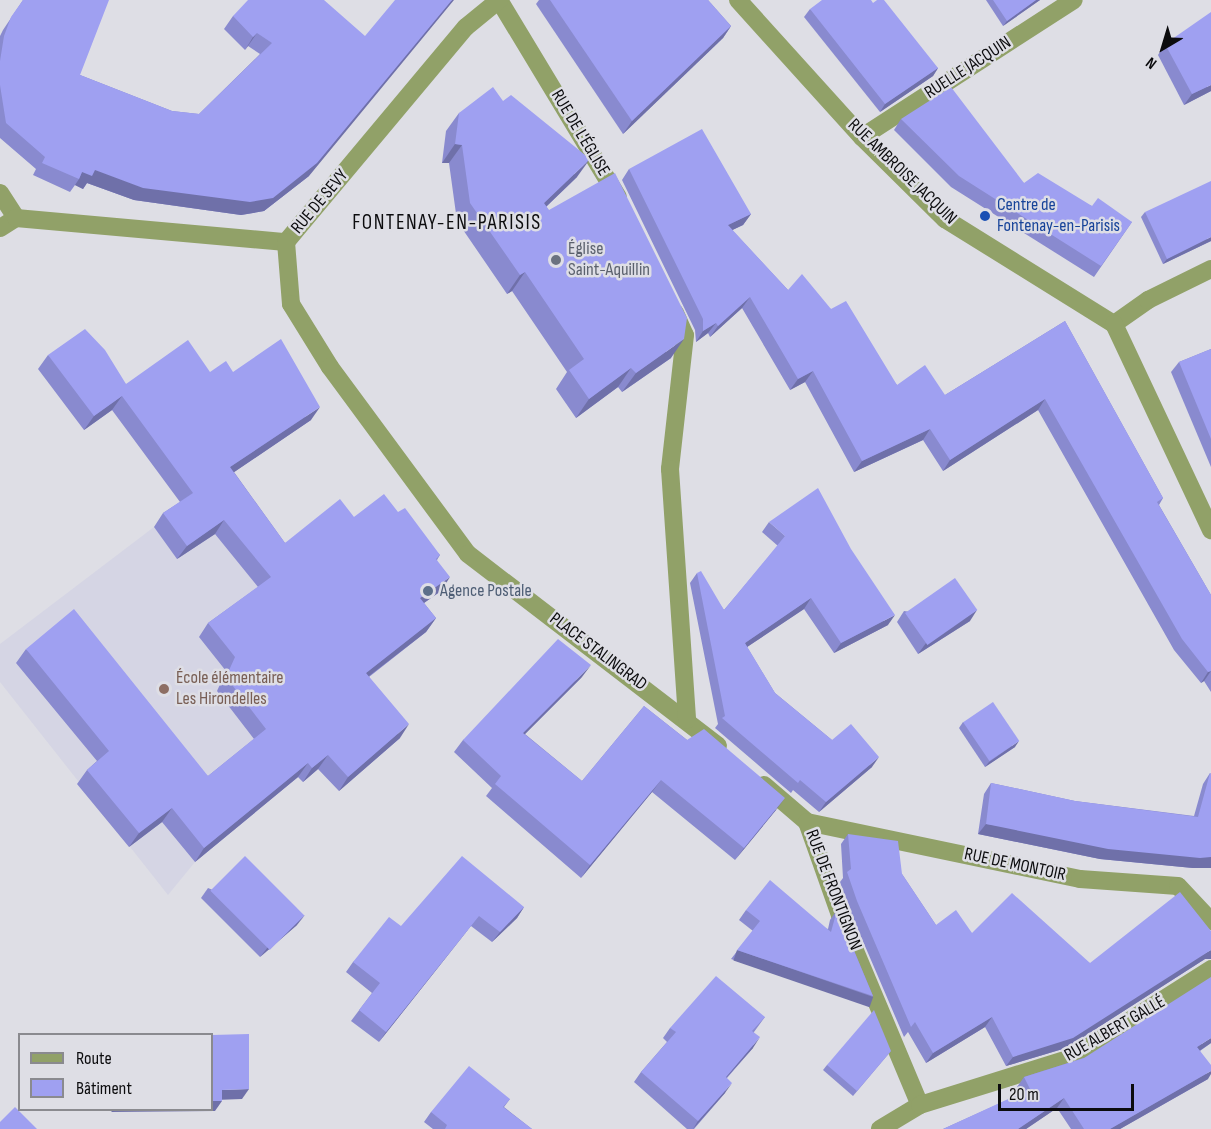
<!DOCTYPE html>
<html>
<head>
<meta charset="utf-8">
<style>
  body { margin:0 }
  #map { position:relative; width:1211px; height:1129px; overflow:hidden; background:#dedee5; font-family:"Sofia Sans Condensed",sans-serif }
  div>[style] { position:absolute }
  .built>* { inset:0; background:#d5d5e4 }
  .service>* { height:18px; margin:-9px; padding:0 9px; transform-origin:9px; border-radius:9px; background:#91a168 }
  .minor>* { height:18px; margin:-9px; padding:0 9px; transform-origin:9px; border-radius:9px; background:#91a168 }
  .tertiary>* { height:18px; margin:-9px; padding:0 9px; transform-origin:9px; border-radius:9px; background:#91a168 }
  .wall>* { inset:0; background:#898acf }
  .shaded-wall>* { inset:0; background:#6f70a9; transform-origin:0 0 }
  .building>* { inset:0; background:#9fa0f1; transform-origin:0 0 }
  .dots>* { width:16px; height:16px; translate:-50% -50%; box-sizing:border-box; border:3px solid #dedee5; border-radius:50% }
  span { translate:-50% -50%; white-space:nowrap; text-align:center; line-height:1.15; -webkit-text-stroke:5px #dedee5; paint-order:stroke }
  .street-label { font-size:18px; color:#0c0c0e }
  .transit-label { font-size:18px; color:#164399 }
  .left { translate:0 -50%; text-align:left }
  .worship-label { font-size:18px; color:#5b616d }
  .service-label { font-size:18px; color:#4e5e75 }
  .education-label { font-size:18px; color:#785e54 }
  .quarter-label { font-size:21px; color:#0c0c0e; letter-spacing:1.5px }
  .legend { position:absolute; left:18px; top:1033px; width:195px; height:78px; box-sizing:border-box; background:#dedee5; border:2px solid #8a8a8f; margin:0; padding:8px 10px; list-style:none; font-size:18px; color:#0c0c0e }
  .legend li { display:flex; align-items:center; gap:12px; height:30px }
  .legend b { width:30px; border:2px solid #8a8a8f }
  .north { position:absolute; left:1133px; top:18px; width:60px; height:60px; -webkit-text-stroke:4px #dedee5; paint-order:stroke; rotate:218deg; font-size:16px; font-weight:700; line-height:24px; text-align:center; color:#0c0c0e }
  .north::after { content:''; display:block; margin:auto; width:21px; height:27px; background:#0c0c0e; clip-path:polygon(50% 0,100% 100%,50% 72%,0 100%) }
  .scale { position:absolute; left:998px; top:1084px; width:136px; height:27px; box-sizing:border-box; border:3px solid #0c0c0e; border-top:0; padding-left:8px; font-size:18px; line-height:21px; white-space:nowrap; color:#0c0c0e; -webkit-text-stroke:4px #dedee5; paint-order:stroke }
</style>
</head>
<body>
<div id="map">
  <div class="built">
    <div style="clip-path:polygon(221px 481px,369px 701px,400px 738px,339px 791px,318px 769px,303px 782px,298px 777px,195px 862px,168px 895px,0 682px,0 644px,154px 527px)"></div>
  </div>
  <div class="service">
    <div style="left:862px;top:137px;width:252px;rotate:-32.9deg"></div>
  </div>
  <div class="minor">
    <div style="left:499px;top:0;width:230px;rotate:58.9deg"></div>
    <div style="left:0;top:193px;width:30px;rotate:57deg"></div>
    <div style="left:0;top:228px;width:19px;rotate:-32deg"></div>
    <div style="left:16px;top:218px;width:271px;rotate:5.1deg"></div>
    <div style="left:286px;top:242px;width:280px;rotate:-50.1deg"></div>
    <div style="left:466px;top:27px;width:43px;rotate:-39.3deg"></div>
    <div style="left:286px;top:242px;width:62px;rotate:85.4deg"></div>
    <div style="left:291px;top:304px;width:74px;rotate:58.2deg"></div>
    <div style="left:330px;top:367px;width:232px;rotate:53.6deg"></div>
    <div style="left:468px;top:554px;width:315px;rotate:37.5deg"></div>
    <div style="left:675px;top:313px;width:24px;rotate:66deg"></div>
    <div style="left:685px;top:335px;width:135px;rotate:96.4deg"></div>
    <div style="left:670px;top:469px;width:251px;rotate:86.1deg"></div>
    <div style="left:1114px;top:324px;width:42px;rotate:-35.2deg"></div>
    <div style="left:1148px;top:300px;width:70px;rotate:-26.2deg"></div>
    <div style="left:764px;top:785px;width:57px;rotate:40.7deg"></div>
    <div style="left:807px;top:822px;width:99px;rotate:70.5deg"></div>
    <div style="left:840px;top:915px;width:206px;rotate:67.2deg"></div>
    <div style="left:807px;top:822px;width:279px;rotate:11.8deg"></div>
    <div style="left:1080px;top:879px;width:98px;rotate:4.1deg"></div>
    <div style="left:1178px;top:886px;width:48px;rotate:46.7deg"></div>
    <div style="left:880px;top:1129px;width:47px;rotate:-31deg"></div>
    <div style="left:920px;top:1105px;width:158px;rotate:-17.3deg"></div>
    <div style="left:1071px;top:1058px;width:166px;rotate:-32.4deg"></div>
  </div>
  <div class="tertiary">
    <div style="left:738px;top:0;width:185px;rotate:47.9deg"></div>
    <div style="left:862px;top:137px;width:117px;rotate:44.7deg"></div>
    <div style="left:945px;top:219px;width:199px;rotate:31.9deg"></div>
    <div style="left:1114px;top:324px;width:228px;rotate:64.8deg"></div>
  </div>
  <div class="wall">
    <div style="clip-path:polygon(23px 0,80px 75px,172px 111px,199px 114px,260px 54px,248px 46px,245px 50px,224px 29px,233px 16px,324px 0,309px 176px,264px 211px,241px 215px,134px 200px,87px 183px,83px 189px,75px 185px,70px 192px,33px 175px,36px 169px,0 138px,0 36px,3px 30px)"></div>
    <div style="clip-path:polygon(539px 0,708px 0,731px 26px,723px 38px,623px 134px,536px 4px)"></div>
    <div style="clip-path:polygon(986px 0,1040px 0,1003px 26px)"></div>
    <div style="clip-path:polygon(810px 9px,938px 68px,933px 76px,880px 112px,804px 17px)"></div>
    <div style="clip-path:polygon(1165px 44px,1211px 91px,1184px 105px,1158px 55px)"></div>
    <div style="clip-path:polygon(503px 101px,577px 177px,546px 207px,671px 358px,622px 392px,618px 387px,576px 418px,556px 389px,567px 372px,512px 291px,507px 294px,457px 221px,449px 163px,442px 163px,446px 131px,459px 113px)"></div>
    <div style="clip-path:polygon(901px 119px,1024px 183px,1092px 206px,1132px 222px,1094px 277px,951px 187px,894px 130px)"></div>
    <div style="clip-path:polygon(629px 169px,751px 214px,743px 225px,732px 230px,788px 290px,831px 309px,897px 385px,945px 395px,1065px 321px,1163px 498px,1159px 505px,1211px 595px,1211px 692px,1204px 681px,1201px 683px,1174px 650px,1038px 410px,943px 471px,923px 440px,854px 472px,805px 382px,790px 390px,742px 308px,710px 337px,708px 333px,696px 342px,695px 330px,622px 180px)"></div>
    <div style="clip-path:polygon(1145px 212px,1211px 241px,1163px 264px,1141px 217px)"></div>
    <div style="clip-path:polygon(1211px 349px,1211px 467px,1171px 372px,1179px 362px)"></div>
    <div style="clip-path:polygon(48px 355px,126px 384px,210px 372px,233px 372px,311px 420px,234px 472px,285px 543px,354px 517px,398px 512px,440px 555px,437px 560px,441px 591px,424px 603px,436px 618px,426px 632px,369px 677px,400px 738px,339px 791px,318px 769px,303px 782px,298px 777px,195px 862px,162px 822px,129px 847px,77px 784px,87px 770px,97px 761px,16px 663px,26px 649px,208px 776px,254px 739px,217px 691px,226px 671px,199px 637px,208px 623px,258px 587px,215px 534px,177px 559px,154px 527px,163px 513px,180px 502px,112px 410px,84px 430px,38px 369px)"></div>
    <div style="clip-path:polygon(769px 522px,888px 625px,834px 653px,804px 609px,747px 647px,775px 693px,832px 740px,872px 767px,819px 812px,793px 790px,791px 793px,715px 728px,718px 724px,690px 583px,697px 573px,724px 610px,778px 546px,762px 532px)"></div>
    <div style="clip-path:polygon(904px 611px,970px 621px,918px 654px,897px 622px)"></div>
    <div style="clip-path:polygon(582px 677px,525px 734px,582px 781px,644px 706px,776px 810px,735px 860px,652px 792px,581px 878px,486px 796px,492px 788px,454px 752px,463px 740px)"></div>
    <div style="clip-path:polygon(963px 722px,1015px 747px,985px 767px,959px 728px)"></div>
    <div style="clip-path:polygon(1210px 773px,1211px 774px,1211px 868px,1193px 868px,1100px 859px,978px 834px,984px 794px,991px 783px,1075px 801px,1194px 816px,1203px 784px)"></div>
    <div style="clip-path:polygon(848px 834px,902px 874px,936px 925px,972px 933px,1090px 963px,1205px 959px,1066px 1048px,1006px 1066px,985px 1027px,926px 1063px,908px 1032px,904px 1037px,850px 911px,840px 882px,843px 878px,841px 844px)"></div>
    <div style="clip-path:polygon(208px 888px,297px 925px,260px 957px,201px 898px)"></div>
    <div style="clip-path:polygon(524px 907px,517px 918px,492px 942px,471px 926px,379px 1042px,351px 1021px,372px 993px,346px 972px,353px 962px,401px 926px)"></div>
    <div style="clip-path:polygon(746px 910px,828px 929px,830px 920px,837px 910px,873px 996px,866px 1005px,731px 959px,753px 931px,739px 920px)"></div>
    <div style="clip-path:polygon(765px 1017px,754px 1032px,753px 1048px,727px 1078px,725px 1093px,694px 1129px,687px 1129px,634px 1082px,641px 1072px,667px 1042px,663px 1038px,670px 1028px)"></div>
    <div style="clip-path:polygon(1211px 1043px,1200px 1051px,1208px 1079px,1120px 1129px,1071px 1129px,1057px 1108px,1026px 1129px,943px 1129px,1021px 1094px,1017px 1087px,1024px 1077px,1084px 1058px)"></div>
    <div style="clip-path:polygon(891px 1051px,853px 1096px,823px 1070px,827px 1065px)"></div>
    <div style="clip-path:polygon(510px 1099px,504px 1107px,532px 1129px,433px 1129px,424px 1122px,431px 1112px)"></div>
  </div>
  <div class="shaded-wall">
    <div style="clip-path:polygon(452px 0,454px 0,309px 176px,264px 211px,241px 215px,134px 200px,87px 183px,83px 189px,75px 185px,79px 179px,82px 172px,95px 170px)"></div>
    <div style="clip-path:polygon(1036px 0,1040px 0,1003px 26px,1007px 21px)"></div>
    <div style="clip-path:polygon(731px 26px,723px 38px,623px 134px,632px 121px)"></div>
    <div style="clip-path:polygon(257px 33px,248px 46px,245px 50px,253px 37px)"></div>
    <div style="clip-path:polygon(938px 68px,933px 76px,880px 112px,885px 104px)"></div>
    <div style="clip-path:polygon(1211px 85px,1211px 91px,1184px 105px,1192px 94px)"></div>
    <div style="clip-path:polygon(455px 144px,462px 145px,449px 163px,442px 163px)"></div>
    <div style="clip-path:polygon(590px 159px,577px 177px,530px 222px,544px 203px)"></div>
    <div style="clip-path:polygon(751px 214px,743px 225px,720px 236px,728px 225px)"></div>
    <div style="clip-path:polygon(1211px 237px,1211px 241px,1163px 264px,1167px 259px)"></div>
    <div style="clip-path:polygon(525px 272px,512px 291px,507px 294px,520px 275px)"></div>
    <div style="clip-path:polygon(750px 297px,742px 308px,710px 337px,718px 326px)"></div>
    <div style="clip-path:polygon(716px 323px,708px 333px,696px 342px,703px 331px)"></div>
    <div style="clip-path:polygon(684px 339px,671px 358px,622px 392px,636px 373px)"></div>
    <div style="clip-path:polygon(631px 368px,618px 387px,576px 418px,589px 399px)"></div>
    <div style="clip-path:polygon(813px 371px,805px 382px,790px 390px,798px 379px)"></div>
    <div style="clip-path:polygon(122px 396px,112px 410px,84px 430px,94px 416px)"></div>
    <div style="clip-path:polygon(1045px 399px,1038px 410px,943px 471px,950px 460px)"></div>
    <div style="clip-path:polygon(320px 407px,311px 420px,221px 481px,230px 467px)"></div>
    <div style="clip-path:polygon(930px 429px,923px 440px,854px 472px,862px 461px)"></div>
    <div style="clip-path:polygon(224px 520px,215px 534px,177px 559px,187px 546px)"></div>
    <div style="clip-path:polygon(450px 577px,441px 591px,411px 612px,420px 598px)"></div>
    <div style="clip-path:polygon(811px 598px,804px 609px,738px 653px,745px 643px)"></div>
    <div style="clip-path:polygon(977px 610px,970px 621px,918px 654px,926px 643px)"></div>
    <div style="clip-path:polygon(895px 615px,888px 625px,834px 653px,841px 643px)"></div>
    <div style="clip-path:polygon(436px 618px,426px 632px,356px 686px,366px 673px)"></div>
    <div style="clip-path:polygon(591px 665px,582px 677px,514px 745px,523px 733px)"></div>
    <div style="clip-path:polygon(1211px 671px,1204px 681px,1201px 683px,1208px 672px)"></div>
    <div style="clip-path:polygon(409px 724px,400px 738px,339px 791px,348px 777px)"></div>
    <div style="clip-path:polygon(1019px 741px,1015px 747px,985px 767px,989px 762px)"></div>
    <div style="clip-path:polygon(328px 755px,318px 769px,303px 782px,312px 768px)"></div>
    <div style="clip-path:polygon(879px 757px,872px 767px,819px 812px,826px 802px)"></div>
    <div style="clip-path:polygon(308px 763px,298px 777px,195px 862px,204px 848px)"></div>
    <div style="clip-path:polygon(661px 780px,652px 792px,581px 878px,590px 865px)"></div>
    <div style="clip-path:polygon(785px 798px,776px 810px,735px 860px,744px 848px)"></div>
    <div style="clip-path:polygon(172px 808px,162px 822px,129px 847px,139px 833px)"></div>
    <div style="clip-path:polygon(986px 824px,1211px 857px,1211px 868px,1193px 868px,1100px 859px,978px 834px)"></div>
    <div style="clip-path:polygon(524px 907px,517px 918px,492px 942px,500px 932px)"></div>
    <div style="clip-path:polygon(305px 915px,297px 925px,260px 957px,268px 947px)"></div>
    <div style="clip-path:polygon(479px 916px,471px 926px,379px 1042px,386px 1032px)"></div>
    <div style="left:737px;top:950px;width:144px;height:11px;rotate:19deg"></div>
    <div style="clip-path:polygon(1211px 950px,1211px 959px,1205px 959px,1066px 1048px,1006px 1066px,1013px 1057px)"></div>
    <div style="clip-path:polygon(992px 1017px,985px 1027px,926px 1063px,933px 1053px)"></div>
    <div style="clip-path:polygon(760px 1037px,753px 1048px,718px 1087px,726px 1077px)"></div>
    <div style="clip-path:polygon(1211px 1038px,1211px 1043px,1190px 1057px,1197px 1047px)"></div>
    <div style="clip-path:polygon(1211px 1071px,1211px 1074px,1208px 1079px,1120px 1129px,1110px 1129px)"></div>
    <div style="clip-path:polygon(732px 1083px,725px 1093px,693px 1129px,698px 1121px)"></div>
    <div style="clip-path:polygon(249px 1089px,242px 1099px,215px 1100px,222px 1090px)"></div>
    <div style="clip-path:polygon(1064px 1098px,1057px 1108px,1026px 1129px,1018px 1129px)"></div>
    <div style="clip-path:polygon(212px 1101px,222px 1101px,215px 1111px,111px 1112px,113px 1110px,212px 1110px)"></div>
  </div>
  <div class="building">
    <div style="clip-path:polygon(23px 0,109px 0,80px 75px,172px 111px,199px 114px,272px 43px,257px 33px,253px 37px,233px 16px,248px 0,324px 0,365px 36px,395px 0,452px 0,317px 163px,273px 198px,250px 202px,143px 188px,95px 170px,92px 176px,82px 172px,79px 179px,42px 163px,45px 157px,6px 123px,0 85px,0 61px,4px 36px,11px 17px)"></div>
    <div style="clip-path:polygon(550px 0,708px 0,731px 26px,632px 121px)"></div>
    <div style="clip-path:polygon(822px 0,871px 0,873px 3px,877px 0,884px 0,938px 68px,885px 104px,810px 9px)"></div>
    <div style="clip-path:polygon(993px 0,1036px 0,1007px 21px)"></div>
    <div style="clip-path:polygon(1211px 12px,1211px 85px,1192px 94px,1165px 44px)"></div>
    <div style="clip-path:polygon(493px 87px,503px 101px,511px 95px,590px 159px,544px 203px,549px 210px,615px 173px,687px 318px,684px 339px,636px 373px,631px 368px,589px 399px,569px 370px,584px 359px,525px 272px,520px 275px,470px 203px,462px 145px,455px 144px,459px 113px)"></div>
    <div style="clip-path:polygon(951px 87px,1024px 183px,1038px 173px,1092px 206px,1098px 198px,1132px 222px,1101px 266px,959px 176px,901px 119px)"></div>
    <div style="clip-path:polygon(702px 129px,751px 214px,728px 225px,788px 290px,802px 274px,831px 309px,846px 301px,897px 385px,925px 365px,945px 395px,1065px 321px,1163px 498px,1157px 502px,1211px 595px,1211px 671px,1208px 672px,1182px 639px,1045px 399px,950px 460px,930px 429px,862px 461px,813px 371px,798px 379px,750px 297px,718px 326px,716px 323px,703px 331px,703px 319px,629px 169px)"></div>
    <div style="clip-path:polygon(1211px 181px,1211px 237px,1167px 259px,1145px 212px)"></div>
    <div style="clip-path:polygon(85px 329px,105px 350px,126px 384px,188px 340px,210px 372px,226px 361px,233px 372px,281px 339px,320px 407px,230px 467px,285px 543px,340px 499px,354px 517px,384px 494px,398px 512px,405px 508px,440px 555px,436px 559px,450px 577px,420px 598px,436px 618px,366px 673px,409px 724px,348px 777px,328px 755px,312px 768px,308px 763px,204px 848px,172px 808px,139px 833px,87px 770px,109px 751px,26px 649px,74px 609px,208px 776px,266px 729px,226px 677px,235px 657px,208px 623px,271px 577px,224px 520px,187px 546px,163px 513px,193px 493px,122px 396px,94px 416px,48px 355px)"></div>
    <div style="clip-path:polygon(1211px 349px,1211px 439px,1179px 362px)"></div>
    <div style="clip-path:polygon(818px 488px,851px 549px,895px 615px,841px 643px,811px 598px,745px 643px,775px 693px,832px 740px,851px 724px,879px 757px,826px 802px,800px 780px,798px 783px,722px 718px,725px 716px,697px 573px,701px 571px,724px 610px,785px 536px,769px 522px)"></div>
    <div style="left:955px;top:578px;width:39px;height:61px;rotate:55deg"></div>
    <div style="clip-path:polygon(558px 639px,591px 665px,523px 733px,582px 781px,644px 706px,687px 740px,704px 729px,785px 798px,744px 848px,661px 780px,590px 865px,495px 784px,501px 776px,463px 740px)"></div>
    <div style="left:993px;top:702px;width:47px;height:36px;rotate:56deg"></div>
    <div style="clip-path:polygon(1210px 773px,1211px 774px,1211px 857px,1200px 858px,1108px 849px,986px 824px,991px 783px,1075px 801px,1198px 817px)"></div>
    <div style="clip-path:polygon(848px 834px,898px 841px,902px 874px,936px 925px,956px 910px,972px 933px,1012px 893px,1090px 963px,1180px 892px,1211px 931px,1211px 950px,1073px 1038px,1013px 1057px,992px 1017px,933px 1053px,915px 1022px,911px 1027px,857px 901px,847px 872px,851px 869px)"></div>
    <div style="left:245px;top:856px;width:84px;height:49px;rotate:45deg"></div>
    <div style="clip-path:polygon(462px 856px,524px 907px,500px 932px,479px 916px,386px 1032px,359px 1010px,380px 983px,353px 962px,389px 917px,401px 926px)"></div>
    <div style="clip-path:polygon(770px 880px,831px 932px,837px 910px,873px 996px,737px 950px,760px 921px,746px 910px)"></div>
    <div style="clip-path:polygon(716px 976px,765px 1017px,752px 1031px,760px 1037px,726px 1077px,732px 1083px,698px 1121px,641px 1072px,676px 1032px,670px 1028px)"></div>
    <div style="clip-path:polygon(1211px 977px,1211px 1038px,1197px 1047px,1211px 1065px,1211px 1071px,1110px 1129px,1084px 1129px,1064px 1098px,1018px 1129px,943px 1129px,1030px 1089px,1024px 1077px,1084px 1058px)"></div>
    <div style="clip-path:polygon(874px 1010px,891px 1051px,857px 1091px,827px 1065px)"></div>
    <div style="clip-path:polygon(249px 1034px,249px 1089px,222px 1090px,222px 1101px,212px 1101px,212px 1035px)"></div>
    <div style="clip-path:polygon(469px 1066px,510px 1099px,503px 1107px,532px 1129px,445px 1129px,447px 1125px,431px 1112px)"></div>
    <div style="clip-path:polygon(15px 1107px,37px 1129px,0 1129px,0 1122px)"></div>
  </div>
  <div class="dots">
    <div style="left:985px;top:216px;background:#1a4fb4"></div>
    <div style="left:556px;top:260px;background:#6b7280"></div>
    <div style="left:428px;top:591px;background:#5c6f8a"></div>
    <div style="left:164px;top:689px;background:#8d6e63"></div>
  </div>
  <div class="street-label">
    <span style="left:968px;top:68px;rotate:-33deg">RUELLE JACQUIN</span>
    <span style="left:580px;top:133px;rotate:59deg">RUE DE L'ÉGLISE</span>
    <span style="left:902px;top:172px;rotate:44deg">RUE AMBROISE JACQUIN</span>
    <span style="left:320px;top:202px;rotate:-50deg">RUE DE SEVY</span>
    <span style="left:598px;top:652px;rotate:37deg">PLACE STALINGRAD</span>
    <span style="left:1015px;top:865px;rotate:12deg">RUE DE MONTOIR</span>
    <span style="left:833px;top:890px;rotate:69deg">RUE DE FRONTIGNON</span>
    <span style="left:1115px;top:1029px;rotate:-30deg">RUE ALBERT GALLÉ</span>
  </div>
  <div class="transit-label">
    <span class="left" style="left:997px;top:216px">Centre de<br>Fontenay-en-Parisis</span>
  </div>
  <div class="worship-label">
    <span class="left" style="left:568px;top:260px">Église<br>Saint-Aquillin</span>
  </div>
  <div class="service-label">
    <span class="left" style="left:440px;top:591px">Agence Postale</span>
  </div>
  <div class="education-label">
    <span class="left" style="left:176px;top:689px">École élémentaire<br>Les Hirondelles</span>
  </div>
  <div class="quarter-label">
    <span style="left:447px;top:223px">FONTENAY-EN-PARISIS</span>
  </div>
  <ul class="legend">
  <li><b style="height:8px;background:#91a168"></b>Route</li>
  <li><b style="height:16px;background:#9fa0f1"></b>Bâtiment</li>
  </ul>
  <div class="north">N</div>
  <div class="scale">20 m</div>
</div>
</body>
</html>
